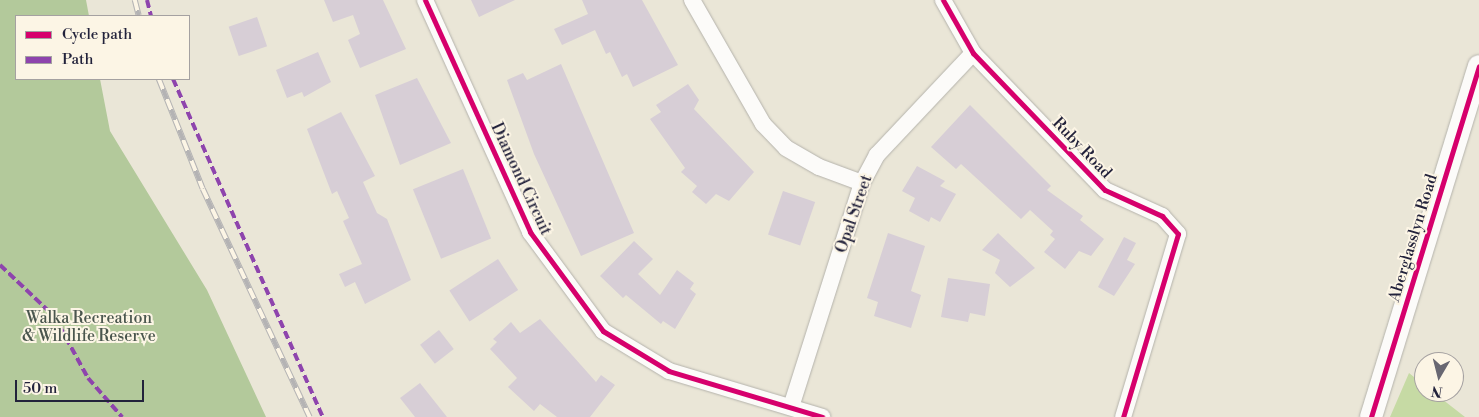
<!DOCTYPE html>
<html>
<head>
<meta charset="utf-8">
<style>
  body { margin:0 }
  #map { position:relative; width:1479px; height:417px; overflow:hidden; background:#eae6d7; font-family:"Libre Bodoni",serif }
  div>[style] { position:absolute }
  .green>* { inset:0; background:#c6daa4 }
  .forest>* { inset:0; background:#b3c99b }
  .building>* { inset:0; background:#d7ced6; transform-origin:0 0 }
  .roads { filter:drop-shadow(0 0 1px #b4b2ab) drop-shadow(0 0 1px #b4b2ab) }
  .street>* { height:16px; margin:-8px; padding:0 8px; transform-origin:8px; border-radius:8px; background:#fcfbf9 }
  .secondary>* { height:22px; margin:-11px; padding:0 11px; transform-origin:11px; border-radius:11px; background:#fcfbf9 }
  .rail>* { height:5.5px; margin-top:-2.75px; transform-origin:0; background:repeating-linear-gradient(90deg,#fcf5e5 0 11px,#b4b3b4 0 22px); box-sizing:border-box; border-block:1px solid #b4b3b4 }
  .quiet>* { height:4px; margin-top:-2px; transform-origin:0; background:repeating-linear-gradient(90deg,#8e44ad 0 8px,transparent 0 12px) }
  .cycleway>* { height:5px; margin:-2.5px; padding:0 2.5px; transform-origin:2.5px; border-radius:2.5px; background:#d6006c }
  span { translate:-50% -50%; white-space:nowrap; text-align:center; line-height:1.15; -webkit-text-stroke:4px #fcf5e5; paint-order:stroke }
  .street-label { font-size:16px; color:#22223b }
  .park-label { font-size:16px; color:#4a564e }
  .legend { position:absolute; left:15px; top:15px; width:175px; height:65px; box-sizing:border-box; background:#fcf5e5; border:1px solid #a5a1a1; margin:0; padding:6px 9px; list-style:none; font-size:15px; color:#22223b }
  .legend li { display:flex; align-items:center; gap:10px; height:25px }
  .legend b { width:25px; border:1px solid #a5a1a1 }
  .north { position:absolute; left:1414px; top:352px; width:50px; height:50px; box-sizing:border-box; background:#fcf5e5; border:1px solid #a5a1a1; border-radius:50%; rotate:188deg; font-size:14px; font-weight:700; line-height:20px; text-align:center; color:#22223b }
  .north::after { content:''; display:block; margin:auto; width:18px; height:22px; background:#686772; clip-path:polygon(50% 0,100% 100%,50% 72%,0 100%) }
  .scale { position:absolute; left:15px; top:380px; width:129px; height:22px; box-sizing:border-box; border:2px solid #22223b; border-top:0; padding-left:6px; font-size:15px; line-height:18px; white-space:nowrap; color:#22223b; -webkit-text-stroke:4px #fcf5e5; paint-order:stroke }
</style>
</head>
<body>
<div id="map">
  <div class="green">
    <div style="clip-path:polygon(1409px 373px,1424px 385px,1424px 392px,1433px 392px,1465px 417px,1390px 417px)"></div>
  </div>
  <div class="forest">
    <div style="clip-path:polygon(0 0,86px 0,89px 16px,16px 16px,16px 79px,100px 79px,110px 131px,207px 290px,266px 417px,0 417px)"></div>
  </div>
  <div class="building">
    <div style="clip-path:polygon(324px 0,383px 0,406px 49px,360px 68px,348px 40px,360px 34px,353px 15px,333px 22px)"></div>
    <div style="clip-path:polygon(471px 0,515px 0,479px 17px)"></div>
    <div style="clip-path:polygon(582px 0,642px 0,678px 65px,633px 87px,627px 74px,622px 77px,610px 52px,606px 54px,595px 30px,562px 45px,554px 29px,588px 14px)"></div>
    <div style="left:257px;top:17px;width:31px;height:30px;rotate:71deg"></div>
    <div style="clip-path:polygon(318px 52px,331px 82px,304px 97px,302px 92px,287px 98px,276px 70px)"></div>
    <div style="clip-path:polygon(561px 64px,634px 233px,581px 256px,534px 154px,507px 80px,523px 73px,527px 80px)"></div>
    <div style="clip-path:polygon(417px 78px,451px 143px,400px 165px,375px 95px)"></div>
    <div style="clip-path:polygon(688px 84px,699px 100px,694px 109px,754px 172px,729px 201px,716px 194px,706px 204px,692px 192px,697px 186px,681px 172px,685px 168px,650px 119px,661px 112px,656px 105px)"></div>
    <div style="clip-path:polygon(970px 105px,1051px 186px,1047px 190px,1083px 216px,1080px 220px,1104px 239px,1091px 256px,1079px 251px,1065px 269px,1044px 252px,1055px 239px,1050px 235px,1053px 231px,1030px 210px,1021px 219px,961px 164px,956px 169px,931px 147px)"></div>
    <div style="clip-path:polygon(341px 112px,375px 176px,363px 182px,377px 213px,387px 219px,411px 280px,365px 304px,355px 282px,345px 287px,339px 274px,362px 264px,343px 221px,349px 218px,337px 191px,332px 194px,307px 129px)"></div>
    <div style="clip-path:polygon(917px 166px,945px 181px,940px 186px,956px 194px,940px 222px,931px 217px,929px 222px,909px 211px,915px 198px,902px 191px)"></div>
    <div style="left:463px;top:169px;width:75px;height:54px;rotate:68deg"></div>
    <div style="left:783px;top:191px;width:34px;height:46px;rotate:19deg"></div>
    <div style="clip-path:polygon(888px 233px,925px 246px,911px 291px,921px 295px,911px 328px,874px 316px,878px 302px,867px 298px)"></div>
    <div style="clip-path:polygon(998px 233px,1035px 268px,1010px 287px,995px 273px,1000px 260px,982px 250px)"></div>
    <div style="clip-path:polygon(1124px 237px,1136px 243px,1127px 260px,1135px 264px,1114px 296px,1098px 287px)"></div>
    <div style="clip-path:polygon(634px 241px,653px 259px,638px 274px,660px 295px,677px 270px,694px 283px,690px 289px,696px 294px,675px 329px,663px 321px,661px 324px,626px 295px,623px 298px,600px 276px)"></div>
    <div style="left:498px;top:259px;width:37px;height:58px;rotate:57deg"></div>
    <div style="clip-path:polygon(948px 278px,990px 284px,985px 316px,970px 313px,968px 322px,941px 317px)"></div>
    <div style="clip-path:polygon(540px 319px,596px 382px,601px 375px,615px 385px,590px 417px,557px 417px,540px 404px,534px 411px,508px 387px,517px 378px,490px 349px,497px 342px,493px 339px,511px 322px,520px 333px)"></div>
    <div style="left:439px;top:330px;width:24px;height:24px;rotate:52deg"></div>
    <div style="clip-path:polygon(420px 383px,447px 417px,415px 417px,400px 398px)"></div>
  </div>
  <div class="roads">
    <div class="street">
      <div style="left:425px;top:0;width:255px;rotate:65.6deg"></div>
      <div style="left:530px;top:232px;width:123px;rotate:53.6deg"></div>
      <div style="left:603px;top:331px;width:77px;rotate:31.2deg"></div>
      <div style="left:669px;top:371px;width:160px;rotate:16.7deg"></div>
      <div style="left:692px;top:0;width:143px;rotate:60.2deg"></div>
      <div style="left:763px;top:124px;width:33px;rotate:46deg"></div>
      <div style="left:786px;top:148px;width:38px;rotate:30deg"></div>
      <div style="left:819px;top:167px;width:46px;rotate:20.4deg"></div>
      <div style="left:943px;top:0;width:61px;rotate:60.5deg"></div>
      <div style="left:973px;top:53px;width:190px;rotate:46.1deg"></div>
      <div style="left:1105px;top:190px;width:63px;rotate:24.5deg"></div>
      <div style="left:1162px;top:216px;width:24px;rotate:48deg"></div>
      <div style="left:1178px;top:234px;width:191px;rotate:106.7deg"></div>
      <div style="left:791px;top:407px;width:235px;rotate:-72.4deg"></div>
      <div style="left:862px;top:183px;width:32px;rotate:-62deg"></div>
      <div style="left:877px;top:155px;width:140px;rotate:-46.7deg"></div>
    </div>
    <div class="secondary">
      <div style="left:1371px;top:417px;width:367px;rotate:-72.9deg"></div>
    </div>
  </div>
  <div class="rail">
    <div style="left:135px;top:0;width:16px;rotate:76deg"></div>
    <div style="left:159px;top:79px;width:118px;rotate:68.2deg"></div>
    <div style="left:203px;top:189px;width:252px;rotate:64.9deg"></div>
  </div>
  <div class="quiet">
    <div style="left:147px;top:0;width:16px;rotate:76deg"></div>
    <div style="left:173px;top:79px;width:370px;rotate:66.1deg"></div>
    <div style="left:0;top:265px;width:74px;rotate:43.4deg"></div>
    <div style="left:54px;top:316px;width:71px;rotate:61.3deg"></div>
    <div style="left:88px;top:378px;width:52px;rotate:48.9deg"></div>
  </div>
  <div class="cycleway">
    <div style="left:425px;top:0;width:255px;rotate:65.6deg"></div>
    <div style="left:530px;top:232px;width:123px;rotate:53.6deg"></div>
    <div style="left:603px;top:331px;width:77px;rotate:31.2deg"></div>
    <div style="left:669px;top:371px;width:160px;rotate:16.7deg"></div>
    <div style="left:943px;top:0;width:61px;rotate:60.5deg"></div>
    <div style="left:973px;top:53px;width:190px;rotate:46.1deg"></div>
    <div style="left:1105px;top:190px;width:63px;rotate:24.5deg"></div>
    <div style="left:1162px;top:216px;width:24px;rotate:48deg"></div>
    <div style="left:1178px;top:234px;width:191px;rotate:106.7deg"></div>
    <div style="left:1371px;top:417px;width:367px;rotate:-72.9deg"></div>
  </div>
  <div class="street-label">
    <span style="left:1082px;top:148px;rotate:46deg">Ruby Road</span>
    <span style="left:521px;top:179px;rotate:65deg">Diamond Circuit</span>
    <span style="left:854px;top:214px;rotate:-71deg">Opal Street</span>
    <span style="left:1413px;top:238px;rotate:-73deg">Aberglasslyn Road</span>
  </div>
  <div class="park-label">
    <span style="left:89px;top:327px">Walka Recreation<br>&amp; Wildlife Reserve</span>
  </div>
  <ul class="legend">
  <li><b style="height:6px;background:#d6006c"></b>Cycle path</li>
  <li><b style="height:6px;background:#8e44ad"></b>Path</li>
  </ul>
  <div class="north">N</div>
  <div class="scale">50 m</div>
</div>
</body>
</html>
